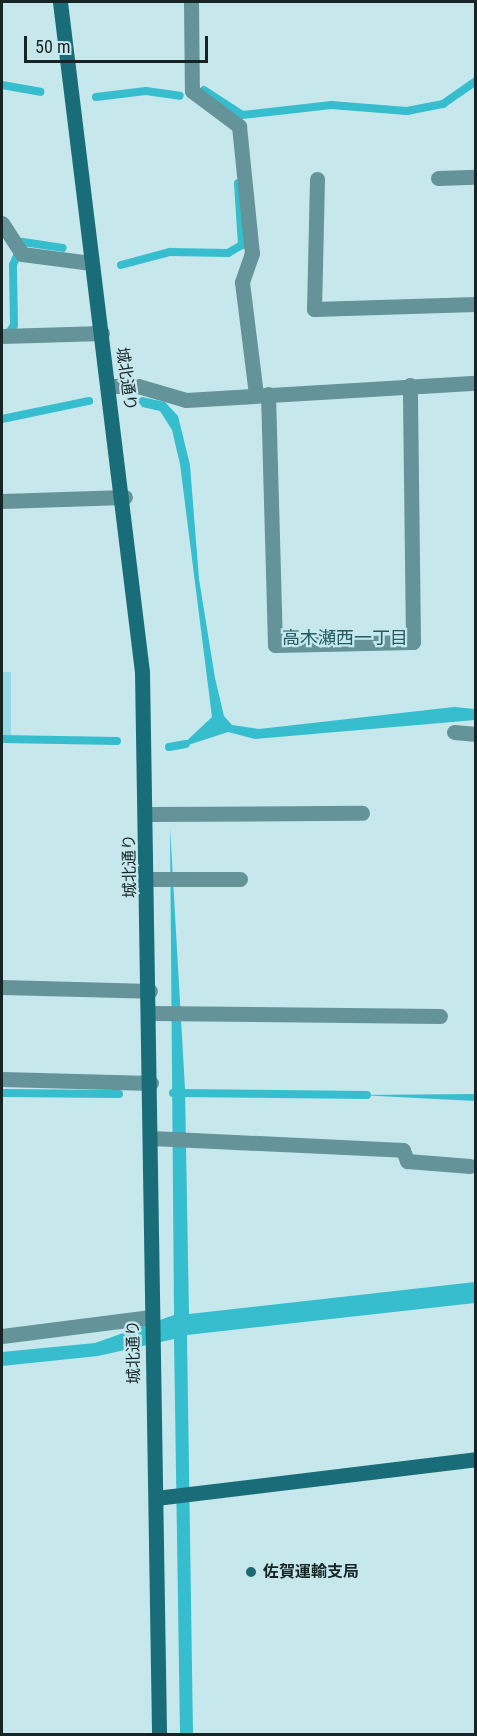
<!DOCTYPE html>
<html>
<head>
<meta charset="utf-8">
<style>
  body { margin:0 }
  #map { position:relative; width:477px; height:1736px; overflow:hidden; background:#c6e8ed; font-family:"Roboto Condensed","Noto Sans JP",sans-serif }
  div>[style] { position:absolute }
  .green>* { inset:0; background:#95dae5; transform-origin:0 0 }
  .water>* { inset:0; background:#36bdce }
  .stream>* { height:8px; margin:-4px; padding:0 4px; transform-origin:4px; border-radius:4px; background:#36bdce }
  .street>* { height:15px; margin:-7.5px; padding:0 7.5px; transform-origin:7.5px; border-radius:7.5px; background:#65939a }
  .secondary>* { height:15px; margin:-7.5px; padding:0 7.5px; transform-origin:7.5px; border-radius:7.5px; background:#196d78 }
  .dots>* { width:16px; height:16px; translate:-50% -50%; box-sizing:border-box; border:3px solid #c6e8ed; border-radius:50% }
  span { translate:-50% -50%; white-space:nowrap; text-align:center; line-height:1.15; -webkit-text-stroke:4.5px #c6e8ed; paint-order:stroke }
  .street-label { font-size:16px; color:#172426 }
  .poi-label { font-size:16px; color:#172426; font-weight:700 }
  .left { translate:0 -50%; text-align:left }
  .neighbourhood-label { font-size:18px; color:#225b63 }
  .frame { position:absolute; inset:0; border:3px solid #172426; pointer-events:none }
  .scale { position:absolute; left:24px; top:36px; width:184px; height:27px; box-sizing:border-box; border:3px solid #172426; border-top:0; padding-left:8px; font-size:18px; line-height:21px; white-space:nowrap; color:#172426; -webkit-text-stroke:4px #c6e8ed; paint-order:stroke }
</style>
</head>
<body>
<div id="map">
  <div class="green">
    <div style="left:2px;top:672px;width:9px;height:63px"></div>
  </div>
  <div class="water">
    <div style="clip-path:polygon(142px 397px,165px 402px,178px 416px,190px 465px,199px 579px,215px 678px,224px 716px,232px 725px,259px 729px,454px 707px,475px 709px,475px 720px,255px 739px,228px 732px,179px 748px,212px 717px,180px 464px,172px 430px,160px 411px,142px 407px,137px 400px)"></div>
    <div style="clip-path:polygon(170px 827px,185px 1089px,189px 1314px,475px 1282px,475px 1303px,187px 1335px,193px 1734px,180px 1734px,174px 1339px,98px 1356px,2px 1366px,2px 1352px,95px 1343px,174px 1315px)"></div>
    <div style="clip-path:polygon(475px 1094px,475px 1101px,359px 1095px)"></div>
  </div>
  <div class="stream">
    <div style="left:2px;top:85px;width:39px;rotate:10deg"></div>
    <div style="left:204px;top:90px;width:45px;rotate:33.3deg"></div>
    <div style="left:242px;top:115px;width:90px;rotate:-6.4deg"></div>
    <div style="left:331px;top:105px;width:76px;rotate:4.5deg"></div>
    <div style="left:407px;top:111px;width:37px;rotate:-11deg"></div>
    <div style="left:443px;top:104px;width:40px;rotate:-34.9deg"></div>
    <div style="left:96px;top:97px;width:50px;rotate:-6.8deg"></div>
    <div style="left:146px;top:91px;width:34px;rotate:8deg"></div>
    <div style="left:121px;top:265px;width:51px;rotate:-14.9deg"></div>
    <div style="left:170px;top:252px;width:58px;rotate:1deg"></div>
    <div style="left:228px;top:253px;width:16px;rotate:-30deg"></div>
    <div style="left:242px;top:245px;width:62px;rotate:-93.7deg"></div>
    <div style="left:6px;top:337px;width:14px;rotate:-56deg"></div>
    <div style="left:14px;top:325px;width:60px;rotate:-91deg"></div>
    <div style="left:13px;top:265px;width:25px;rotate:-67deg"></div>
    <div style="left:23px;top:242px;width:40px;rotate:8.5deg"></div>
    <div style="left:2px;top:419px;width:89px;rotate:-11.7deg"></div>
    <div style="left:2px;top:739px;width:115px;rotate:1deg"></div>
    <div style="left:169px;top:747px;width:17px;rotate:-10deg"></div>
    <div style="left:2px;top:1093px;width:117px;rotate:0.5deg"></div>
    <div style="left:173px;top:1093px;width:194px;rotate:0.6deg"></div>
  </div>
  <div class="street">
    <div style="left:191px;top:2px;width:89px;rotate:89.4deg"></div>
    <div style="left:192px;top:91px;width:59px;rotate:36.7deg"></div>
    <div style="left:239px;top:126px;width:128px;rotate:84.2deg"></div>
    <div style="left:252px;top:253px;width:31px;rotate:109deg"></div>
    <div style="left:242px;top:282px;width:114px;rotate:82.9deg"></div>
    <div style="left:438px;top:178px;width:38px;rotate:-2deg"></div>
    <div style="left:317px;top:179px;width:130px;rotate:91.3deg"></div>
    <div style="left:314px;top:309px;width:162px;rotate:-1.8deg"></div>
    <div style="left:2px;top:223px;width:37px;rotate:57deg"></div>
    <div style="left:22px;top:254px;width:70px;rotate:7.4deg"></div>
    <div style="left:2px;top:336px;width:100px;rotate:-1.7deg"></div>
    <div style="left:109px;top:386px;width:29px"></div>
    <div style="left:138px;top:386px;width:50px;rotate:16.3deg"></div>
    <div style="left:186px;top:400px;width:290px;rotate:-3.4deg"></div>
    <div style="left:268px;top:394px;width:251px;rotate:88.4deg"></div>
    <div style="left:275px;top:645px;width:138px;rotate:-1.2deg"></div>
    <div style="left:413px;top:642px;width:257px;rotate:-90.7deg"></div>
    <div style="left:2px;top:501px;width:123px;rotate:-1.9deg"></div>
    <div style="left:454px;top:732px;width:22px;rotate:5deg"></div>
    <div style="left:147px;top:814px;width:215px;rotate:-0.3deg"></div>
    <div style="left:148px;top:879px;width:92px"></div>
    <div style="left:2px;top:987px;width:148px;rotate:1.5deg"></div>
    <div style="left:151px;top:1013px;width:289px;rotate:0.6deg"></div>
    <div style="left:2px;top:1079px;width:149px;rotate:1.5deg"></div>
    <div style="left:151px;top:1138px;width:252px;rotate:2.7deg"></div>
    <div style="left:403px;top:1150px;width:12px;rotate:70deg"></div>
    <div style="left:407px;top:1161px;width:63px;rotate:4.5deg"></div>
    <div style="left:2px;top:1336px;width:150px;rotate:-7.3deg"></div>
  </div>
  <div class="secondary">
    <div style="left:60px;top:2px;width:675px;rotate:83.02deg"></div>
    <div style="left:142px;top:672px;width:1062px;rotate:89.08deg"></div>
    <div style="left:156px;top:1498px;width:322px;rotate:-6.9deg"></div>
  </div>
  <div class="dots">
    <div style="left:251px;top:1572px;background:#1f6973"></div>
  </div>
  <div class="street-label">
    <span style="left:126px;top:379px;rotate:82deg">城北通り</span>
    <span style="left:130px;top:866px;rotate:-91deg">城北通り</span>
    <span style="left:134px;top:1352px;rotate:-91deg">城北通り</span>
  </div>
  <div class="poi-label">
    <span class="left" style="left:263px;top:1572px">佐賀運輸支局</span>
  </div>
  <div class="neighbourhood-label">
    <span style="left:345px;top:638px">高木瀬西一丁目</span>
  </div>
  <div class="frame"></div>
  <div class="scale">50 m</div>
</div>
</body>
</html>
